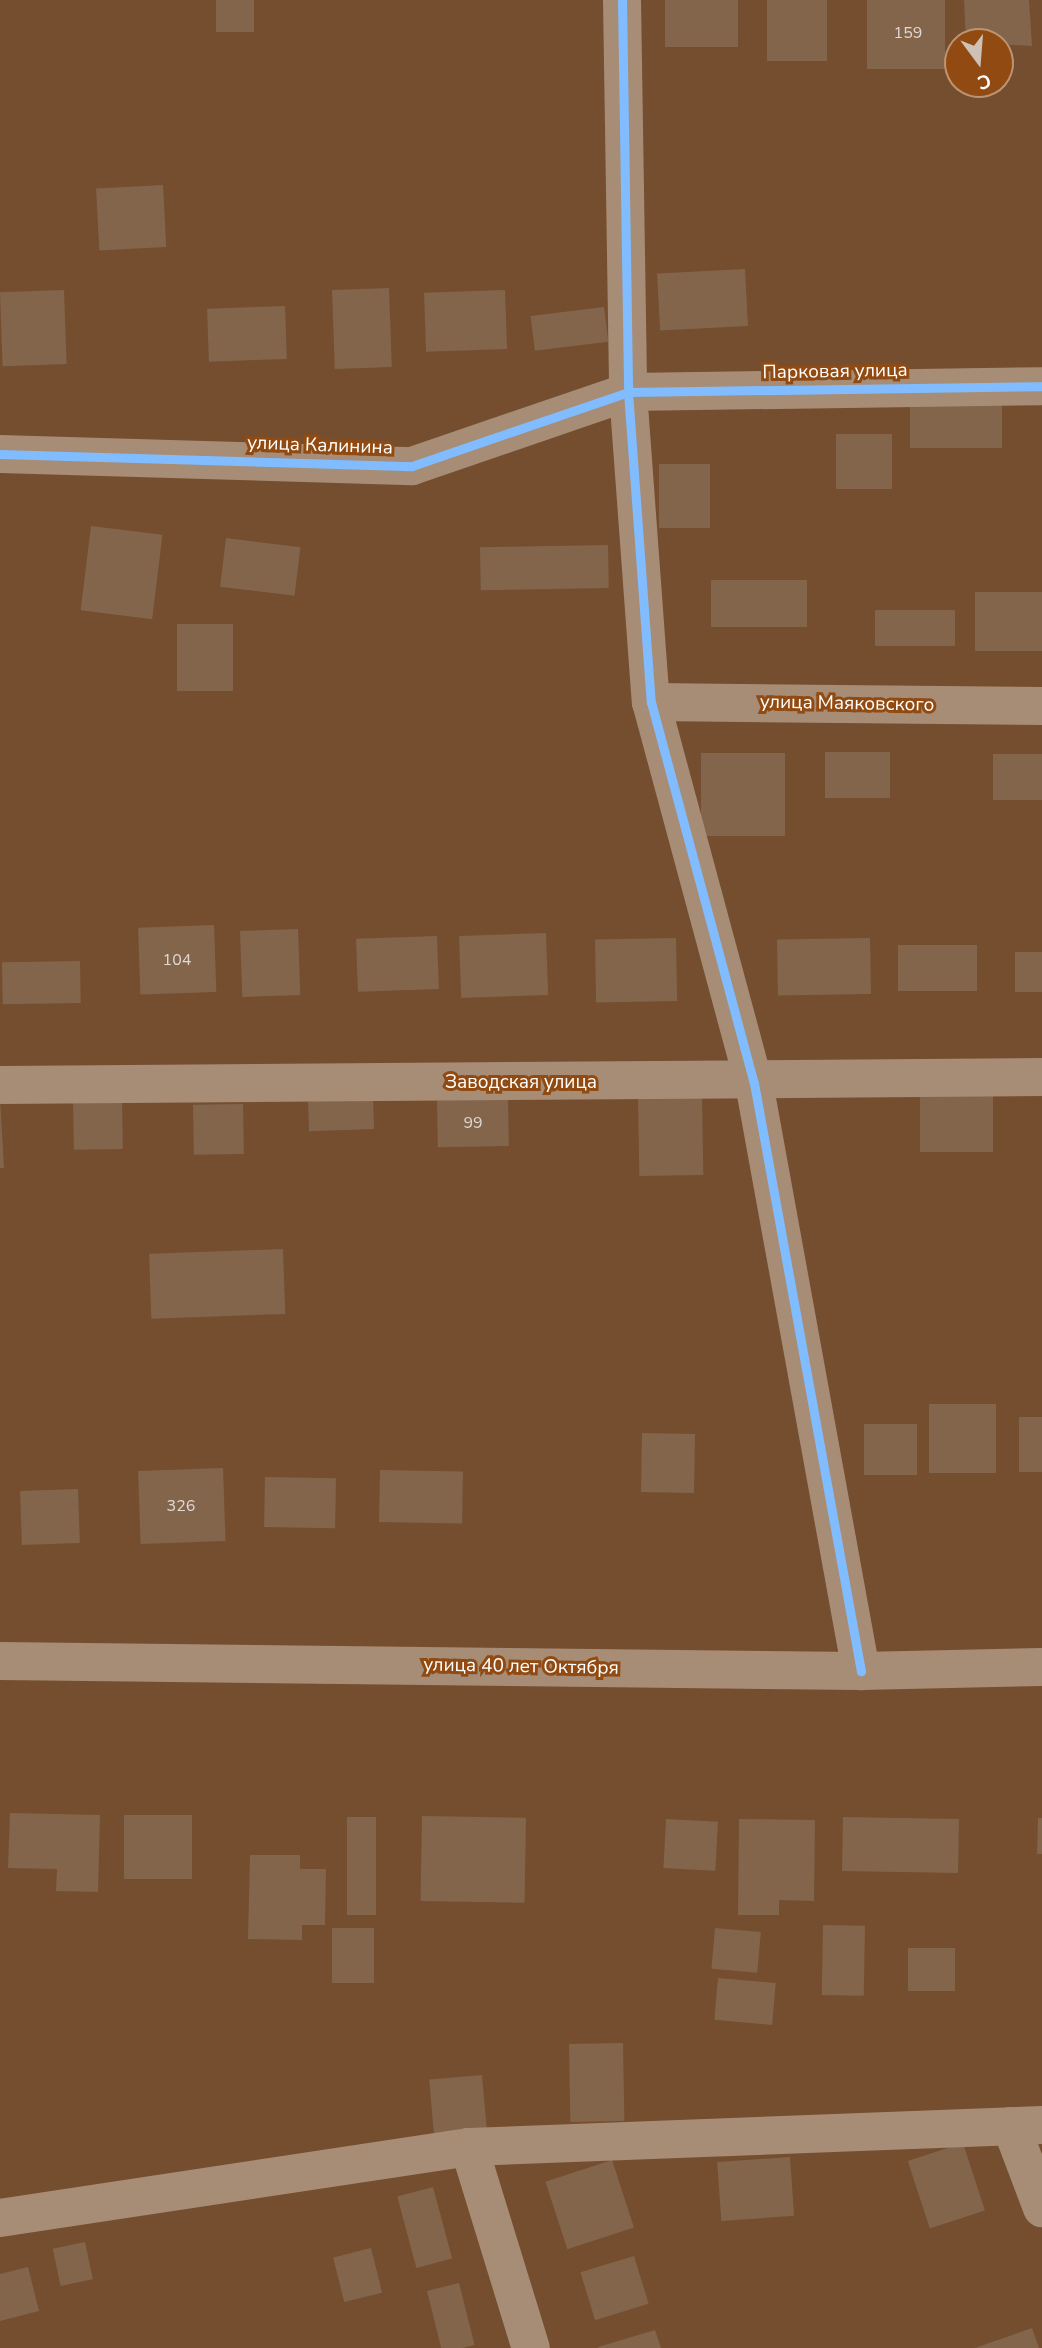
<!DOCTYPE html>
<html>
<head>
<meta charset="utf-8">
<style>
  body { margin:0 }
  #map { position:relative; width:1042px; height:2348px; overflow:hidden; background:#744e2f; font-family:"Nunito Sans",sans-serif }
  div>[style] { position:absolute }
  .building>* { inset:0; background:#83654c; transform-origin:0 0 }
  .minor>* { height:38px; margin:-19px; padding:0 19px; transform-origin:19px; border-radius:19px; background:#a78d76 }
  .cycleway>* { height:9px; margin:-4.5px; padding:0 4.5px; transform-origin:4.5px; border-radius:4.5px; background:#80bcff }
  span { translate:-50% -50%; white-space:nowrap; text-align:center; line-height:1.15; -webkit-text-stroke:6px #914b12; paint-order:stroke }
  .number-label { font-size:16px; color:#e0d8d2 }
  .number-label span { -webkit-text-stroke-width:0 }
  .street-label { font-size:19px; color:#fff }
  .north { position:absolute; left:944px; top:28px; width:70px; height:70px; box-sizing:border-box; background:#914b12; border:2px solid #bd9371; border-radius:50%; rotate:164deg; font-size:19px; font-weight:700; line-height:28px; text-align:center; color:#fff }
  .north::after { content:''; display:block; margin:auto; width:24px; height:32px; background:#cec1b6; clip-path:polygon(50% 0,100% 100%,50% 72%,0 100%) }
</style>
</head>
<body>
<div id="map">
  <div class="building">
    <div style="left:216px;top:0;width:38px;height:32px"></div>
    <div style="left:665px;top:0;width:73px;height:47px"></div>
    <div style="left:767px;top:0;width:60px;height:61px"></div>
    <div style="left:867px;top:0;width:78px;height:69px"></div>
    <div style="clip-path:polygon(964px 0,1029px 0,1032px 46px,966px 42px)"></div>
    <div style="left:163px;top:185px;width:62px;height:67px;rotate:87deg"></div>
    <div style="left:745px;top:269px;width:57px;height:88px;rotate:87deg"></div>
    <div style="left:389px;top:288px;width:79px;height:57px;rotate:88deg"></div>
    <div style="left:64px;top:290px;width:74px;height:64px;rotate:88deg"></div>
    <div style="left:505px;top:290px;width:59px;height:81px;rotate:88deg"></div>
    <div style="left:285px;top:306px;width:53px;height:78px;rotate:88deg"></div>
    <div style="left:604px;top:307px;width:35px;height:74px;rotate:83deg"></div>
    <div style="left:910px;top:402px;width:92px;height:46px"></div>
    <div style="left:836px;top:434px;width:56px;height:55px"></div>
    <div style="left:659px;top:464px;width:51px;height:64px"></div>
    <div style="left:91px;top:526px;width:72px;height:85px;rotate:7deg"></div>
    <div style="left:226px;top:538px;width:75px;height:49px;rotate:7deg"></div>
    <div style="left:608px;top:545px;width:43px;height:128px;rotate:89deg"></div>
    <div style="left:807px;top:580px;width:47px;height:96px;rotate:90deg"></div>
    <div style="left:975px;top:592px;width:67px;height:59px"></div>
    <div style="left:875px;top:610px;width:80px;height:36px"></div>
    <div style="left:177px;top:624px;width:56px;height:67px"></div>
    <div style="left:825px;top:752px;width:65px;height:46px"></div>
    <div style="left:785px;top:753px;width:83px;height:84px;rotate:90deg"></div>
    <div style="left:993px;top:754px;width:49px;height:46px"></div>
    <div style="left:214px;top:925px;width:67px;height:76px;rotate:88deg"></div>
    <div style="left:298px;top:929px;width:66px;height:58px;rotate:88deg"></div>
    <div style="left:546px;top:933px;width:62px;height:87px;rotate:88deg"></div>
    <div style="left:437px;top:936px;width:53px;height:81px;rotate:88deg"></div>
    <div style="left:676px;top:938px;width:63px;height:81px;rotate:89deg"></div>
    <div style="left:870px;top:938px;width:56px;height:93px;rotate:89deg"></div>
    <div style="left:898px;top:945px;width:79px;height:46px"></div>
    <div style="left:1015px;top:952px;width:27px;height:40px"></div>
    <div style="left:80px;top:961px;width:42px;height:78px;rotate:89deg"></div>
    <div style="left:920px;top:1094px;width:73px;height:58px"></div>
    <div style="clip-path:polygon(0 1098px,4px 1168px,0 1168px)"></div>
    <div style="left:122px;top:1098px;width:51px;height:49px;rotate:89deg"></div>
    <div style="left:702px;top:1098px;width:77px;height:64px;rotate:89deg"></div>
    <div style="left:373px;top:1099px;width:30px;height:65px;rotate:88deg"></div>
    <div style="left:508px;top:1099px;width:47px;height:71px;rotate:89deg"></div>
    <div style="left:243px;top:1104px;width:50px;height:50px;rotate:89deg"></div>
    <div style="left:283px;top:1249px;width:65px;height:134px;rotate:88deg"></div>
    <div style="left:929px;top:1404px;width:67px;height:69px"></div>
    <div style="left:1019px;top:1417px;width:23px;height:55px"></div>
    <div style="left:864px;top:1424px;width:53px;height:51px"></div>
    <div style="left:642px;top:1433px;width:53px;height:59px;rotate:1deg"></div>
    <div style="left:223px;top:1468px;width:73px;height:85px;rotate:88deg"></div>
    <div style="left:380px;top:1470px;width:83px;height:52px;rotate:1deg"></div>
    <div style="left:265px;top:1477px;width:71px;height:50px;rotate:1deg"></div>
    <div style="left:78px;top:1489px;width:54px;height:58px;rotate:88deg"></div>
    <div style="clip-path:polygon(10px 1813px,100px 1815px,98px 1892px,56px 1891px,57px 1869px,8px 1868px)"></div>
    <div style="left:124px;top:1815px;width:68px;height:64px"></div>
    <div style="left:422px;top:1816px;width:104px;height:85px;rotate:1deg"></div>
    <div style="left:347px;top:1817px;width:29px;height:98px"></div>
    <div style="left:843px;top:1817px;width:116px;height:54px;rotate:1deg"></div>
    <div style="clip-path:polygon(1038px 1818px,1042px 1818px,1042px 1854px,1037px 1854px)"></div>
    <div style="left:666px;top:1819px;width:52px;height:49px;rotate:3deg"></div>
    <div style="clip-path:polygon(739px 1819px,815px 1820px,814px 1901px,779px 1900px,779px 1915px,738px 1915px)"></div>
    <div style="clip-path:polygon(250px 1855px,300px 1855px,300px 1869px,326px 1869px,325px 1925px,302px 1925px,302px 1940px,248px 1939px)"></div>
    <div style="left:823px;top:1925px;width:42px;height:70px;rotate:1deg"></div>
    <div style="left:374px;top:1928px;width:55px;height:42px;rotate:90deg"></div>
    <div style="left:715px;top:1928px;width:46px;height:41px;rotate:5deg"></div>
    <div style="left:908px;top:1948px;width:47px;height:43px"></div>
    <div style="left:718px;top:1978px;width:58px;height:42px;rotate:5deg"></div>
    <div style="left:623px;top:2043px;width:78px;height:54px;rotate:89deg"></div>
    <div style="left:482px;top:2075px;width:60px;height:53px;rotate:85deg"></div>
    <div style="left:963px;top:2143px;width:71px;height:58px;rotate:72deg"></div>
    <div style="left:790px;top:2157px;width:59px;height:73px;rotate:86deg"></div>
    <div style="left:612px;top:2160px;width:71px;height:70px;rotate:72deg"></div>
    <div style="left:433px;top:2187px;width:74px;height:37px;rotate:75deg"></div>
    <div style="left:85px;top:2242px;width:38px;height:33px;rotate:78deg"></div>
    <div style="left:371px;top:2248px;width:46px;height:39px;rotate:76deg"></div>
    <div style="left:634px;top:2256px;width:50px;height:56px;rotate:73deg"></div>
    <div style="clip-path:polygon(28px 2267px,39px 2311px,0 2321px,0 2274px)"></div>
    <div style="left:459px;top:2283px;width:64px;height:33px;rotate:76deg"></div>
    <div style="clip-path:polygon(1032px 2328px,1039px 2348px,975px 2348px)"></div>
    <div style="clip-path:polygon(655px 2330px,661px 2348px,598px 2348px,598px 2347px)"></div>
  </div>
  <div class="minor">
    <div style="left:622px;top:0;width:392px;rotate:89.1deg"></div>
    <div style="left:628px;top:392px;width:311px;rotate:85.8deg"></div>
    <div style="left:651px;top:702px;width:395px;rotate:74.9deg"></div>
    <div style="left:754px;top:1083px;width:598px;rotate:79.69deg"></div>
    <div style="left:0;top:454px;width:412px;rotate:1.7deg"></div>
    <div style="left:412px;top:466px;width:228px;rotate:-18.9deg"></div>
    <div style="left:628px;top:392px;width:414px;rotate:-0.8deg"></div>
    <div style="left:651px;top:702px;width:391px;rotate:0.6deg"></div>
    <div style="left:0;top:1085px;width:1042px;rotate:-0.44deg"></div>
    <div style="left:0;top:1661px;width:861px;rotate:0.67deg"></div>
    <div style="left:861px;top:1671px;width:181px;rotate:-1.3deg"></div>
    <div style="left:1011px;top:2126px;width:88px;rotate:69.3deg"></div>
    <div style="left:469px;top:2147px;width:210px;rotate:72.9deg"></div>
    <div style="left:0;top:2218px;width:474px;rotate:-8.6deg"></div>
    <div style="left:469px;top:2147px;width:573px;rotate:-2.2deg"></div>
  </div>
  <div class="cycleway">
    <div style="left:622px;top:0;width:392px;rotate:89.1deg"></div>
    <div style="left:628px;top:392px;width:311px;rotate:85.8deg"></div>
    <div style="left:651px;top:702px;width:395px;rotate:74.9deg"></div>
    <div style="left:754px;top:1083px;width:598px;rotate:79.69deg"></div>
    <div style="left:0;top:454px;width:412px;rotate:1.7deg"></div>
    <div style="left:412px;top:466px;width:228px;rotate:-18.9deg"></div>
    <div style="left:628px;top:392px;width:414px;rotate:-0.8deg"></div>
  </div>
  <div class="number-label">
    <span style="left:908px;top:33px">159</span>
    <span style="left:177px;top:960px">104</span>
    <span style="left:473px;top:1123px">99</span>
    <span style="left:181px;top:1506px">326</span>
  </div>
  <div class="street-label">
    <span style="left:835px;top:372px;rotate:-1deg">Парковая улица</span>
    <span style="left:320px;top:446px;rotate:2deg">улица Калинина</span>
    <span style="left:847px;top:704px;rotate:1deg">улица Маяковского</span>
    <span style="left:521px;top:1083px">Заводская улица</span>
    <span style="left:521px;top:1667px;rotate:1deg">улица 40 лет Октября</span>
  </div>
  <div class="north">С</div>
</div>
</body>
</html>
